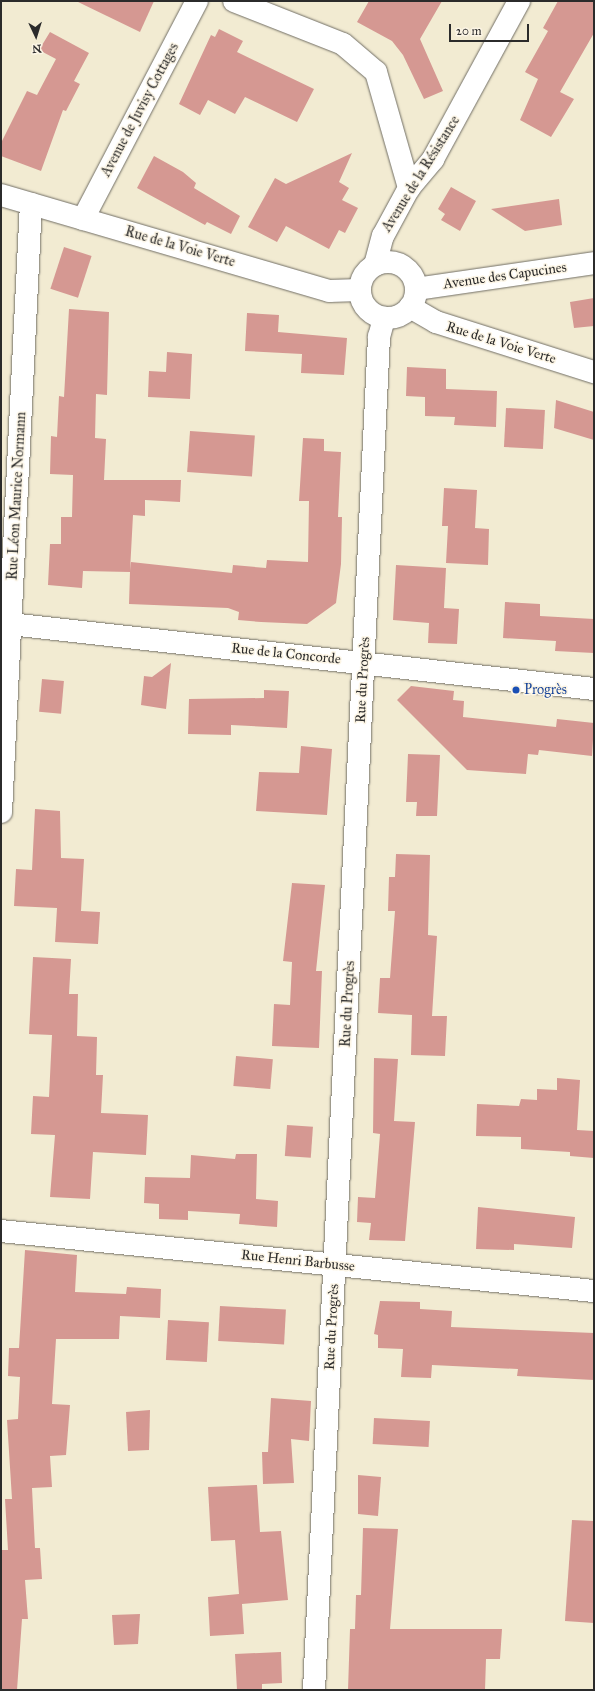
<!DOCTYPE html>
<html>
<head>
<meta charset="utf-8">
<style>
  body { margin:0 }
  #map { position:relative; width:595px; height:1691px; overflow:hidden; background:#f2ebd2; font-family:"IM FELL Great Primer",serif }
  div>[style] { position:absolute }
  .building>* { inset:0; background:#d59892; transform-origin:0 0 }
  .roads { filter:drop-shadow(0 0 1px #716e65) drop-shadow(0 0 1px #716e65) }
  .minor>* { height:22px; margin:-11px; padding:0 11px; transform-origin:11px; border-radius:11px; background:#fff }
  .minor>.ring { margin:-11px; padding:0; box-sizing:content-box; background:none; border:22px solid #fff; border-radius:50% }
  .dots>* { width:11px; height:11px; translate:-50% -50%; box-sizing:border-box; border:2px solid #fcf5e5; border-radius:50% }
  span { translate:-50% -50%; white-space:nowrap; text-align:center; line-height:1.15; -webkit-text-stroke:3px #fcf5e5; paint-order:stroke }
  .street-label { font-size:14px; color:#2b2b2b }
  .transit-label { font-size:14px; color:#164399 }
  .left { translate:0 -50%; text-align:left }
  .frame { position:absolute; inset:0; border:2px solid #2b2b2b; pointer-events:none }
  .north { position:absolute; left:16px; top:16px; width:40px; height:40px; -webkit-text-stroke:3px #fcf5e5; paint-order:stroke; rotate:176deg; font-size:11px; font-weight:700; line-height:16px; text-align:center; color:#2b2b2b }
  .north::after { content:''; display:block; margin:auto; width:14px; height:18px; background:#2b2b2b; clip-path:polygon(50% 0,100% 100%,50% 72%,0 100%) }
  .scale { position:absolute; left:449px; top:24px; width:80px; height:18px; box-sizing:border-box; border:2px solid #2b2b2b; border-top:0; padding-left:5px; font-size:12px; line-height:14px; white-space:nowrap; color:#2b2b2b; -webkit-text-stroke:3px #fcf5e5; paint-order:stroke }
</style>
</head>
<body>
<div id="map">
  <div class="building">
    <div style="clip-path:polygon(76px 1px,154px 1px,140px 32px)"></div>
    <div style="clip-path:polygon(369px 1px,442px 1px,420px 39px,443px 91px,424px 99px,403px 55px,392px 41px,357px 22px)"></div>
    <div style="clip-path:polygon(558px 1px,594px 1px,594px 33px,560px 92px,574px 99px,551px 137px,520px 120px,538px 79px,525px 72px,548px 31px,543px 28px)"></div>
    <div style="clip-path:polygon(219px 29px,243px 41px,237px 52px,314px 89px,297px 122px,245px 97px,235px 114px,208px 100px,200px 115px,179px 104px,211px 35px,215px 37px)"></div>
    <div style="clip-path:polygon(50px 32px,89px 53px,74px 81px,80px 84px,66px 111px,63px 110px,41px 171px,1px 156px,1px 143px,27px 91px,37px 95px,56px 59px,39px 50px)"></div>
    <div style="clip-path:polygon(352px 153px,339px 182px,349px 188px,342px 200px,358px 208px,345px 233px,339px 230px,329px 249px,286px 226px,277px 242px,248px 227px,275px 178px,286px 184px)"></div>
    <div style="clip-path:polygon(154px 156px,183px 172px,196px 183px,194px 188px,240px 216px,231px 234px,207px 222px,205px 225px,137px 188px)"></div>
    <div style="clip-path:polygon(451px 187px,476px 201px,460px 231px,441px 220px,445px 214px,438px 209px)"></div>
    <div style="clip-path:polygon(559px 199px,562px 225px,525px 231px,491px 209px)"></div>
    <div style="left:64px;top:247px;width:29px;height:44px;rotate:18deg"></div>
    <div style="clip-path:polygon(594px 298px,594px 326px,574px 328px,570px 302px)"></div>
    <div style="clip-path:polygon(69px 309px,109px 312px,107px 395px,96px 394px,95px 438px,106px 439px,104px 480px,181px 480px,180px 502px,145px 500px,145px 516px,133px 515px,130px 571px,131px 562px,232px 573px,233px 565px,266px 568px,267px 560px,308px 562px,309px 501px,299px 501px,303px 438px,324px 439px,324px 451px,341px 452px,338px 517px,342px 517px,341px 564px,336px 603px,307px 624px,261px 622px,238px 620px,239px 612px,228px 608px,129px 604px,130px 572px,83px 571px,82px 588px,48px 585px,50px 544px,61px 544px,61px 517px,72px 517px,73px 475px,50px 474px,51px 436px,57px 437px,59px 396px,64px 397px)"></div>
    <div style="clip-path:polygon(247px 313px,279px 315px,278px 332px,347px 338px,344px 375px,301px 373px,302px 354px,245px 351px)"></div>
    <div style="clip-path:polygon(167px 352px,192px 354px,190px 399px,148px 397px,149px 371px,166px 372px)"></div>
    <div style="clip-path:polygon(407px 367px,446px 369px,446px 389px,497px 391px,496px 427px,454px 425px,455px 417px,425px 416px,425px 397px,406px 396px)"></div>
    <div style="clip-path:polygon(556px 400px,594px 412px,594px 440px,554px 428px)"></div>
    <div style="left:506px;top:408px;width:39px;height:39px;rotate:3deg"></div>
    <div style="left:190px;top:431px;width:65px;height:41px;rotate:4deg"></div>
    <div style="clip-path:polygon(444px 488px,477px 490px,475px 528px,489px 529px,488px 565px,446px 563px,448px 526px,442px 526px)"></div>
    <div style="clip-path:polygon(396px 565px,446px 568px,444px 608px,459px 609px,457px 644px,428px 643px,429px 623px,393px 620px)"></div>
    <div style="clip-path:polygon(505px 602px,540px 604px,540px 616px,594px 619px,594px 653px,555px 651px,556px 641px,503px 638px)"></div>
    <div style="clip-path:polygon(171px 663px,166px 709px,141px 705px,144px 676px,152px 677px)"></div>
    <div style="left:42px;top:679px;width:22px;height:33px;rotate:5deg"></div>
    <div style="clip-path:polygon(411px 686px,454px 691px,453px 700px,464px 701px,463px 717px,556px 727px,557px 719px,594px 723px,592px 756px,539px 750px,538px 755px,528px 754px,526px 774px,467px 770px,397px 700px)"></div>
    <div style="clip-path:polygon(264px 690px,289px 691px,287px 728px,231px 725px,231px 735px,188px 734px,189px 699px,264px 698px)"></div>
    <div style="clip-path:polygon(301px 746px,332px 749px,327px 815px,256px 811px,259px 772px,299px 773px)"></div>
    <div style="clip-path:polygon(408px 754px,440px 755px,437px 816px,416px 816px,417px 802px,406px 802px)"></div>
    <div style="clip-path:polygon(35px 809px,60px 811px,61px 858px,84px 859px,81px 911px,100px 912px,98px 944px,55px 942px,57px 908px,14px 906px,16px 869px,32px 870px)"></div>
    <div style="clip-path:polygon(396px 854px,430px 855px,428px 935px,437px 936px,432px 1016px,447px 1016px,445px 1056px,411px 1055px,412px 1015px,378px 1013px,380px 978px,390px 978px,395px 911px,388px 911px,389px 877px,395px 877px)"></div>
    <div style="clip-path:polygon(292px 883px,325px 885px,316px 971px,322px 971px,319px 1048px,272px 1046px,274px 1004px,290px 1005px,292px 962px,283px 961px)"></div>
    <div style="clip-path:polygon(33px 957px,71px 959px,69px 994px,78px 994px,77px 1036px,97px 1037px,96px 1075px,103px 1075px,101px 1113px,148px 1115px,146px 1155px,93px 1152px,90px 1199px,50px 1197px,55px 1135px,31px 1134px,33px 1096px,49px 1097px,52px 1035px,29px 1034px)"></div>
    <div style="left:236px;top:1056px;width:37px;height:30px;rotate:5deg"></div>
    <div style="clip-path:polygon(374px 1058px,398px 1059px,394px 1121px,415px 1122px,405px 1241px,369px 1240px,371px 1223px,357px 1222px,358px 1197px,375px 1198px,380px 1134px,373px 1133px)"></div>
    <div style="clip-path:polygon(557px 1078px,580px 1080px,577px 1130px,594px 1131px,594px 1158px,570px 1156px,570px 1152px,521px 1149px,521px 1137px,476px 1136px,477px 1104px,519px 1106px,521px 1099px,537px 1100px,537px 1089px,557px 1090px)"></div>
    <div style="left:287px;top:1125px;width:26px;height:31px;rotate:4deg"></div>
    <div style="clip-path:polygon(236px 1154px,257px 1154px,256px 1199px,278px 1201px,277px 1227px,239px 1224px,240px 1214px,188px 1211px,188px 1220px,159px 1219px,159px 1204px,144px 1203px,145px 1177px,190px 1178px,191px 1155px,235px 1159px)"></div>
    <div style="clip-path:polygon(478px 1207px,575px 1217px,572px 1248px,514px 1244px,514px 1250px,476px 1249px)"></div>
    <div style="clip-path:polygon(25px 1250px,77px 1255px,75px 1292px,126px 1294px,127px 1287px,161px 1289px,160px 1318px,120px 1316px,119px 1339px,56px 1339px,52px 1404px,70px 1405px,66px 1455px,50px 1456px,52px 1487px,32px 1488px,35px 1548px,40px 1548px,42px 1579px,25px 1580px,28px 1619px,22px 1619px,17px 1690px,1px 1690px,1px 1550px,8px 1550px,5px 1499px,12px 1499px,7px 1420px,18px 1419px,20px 1377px,8px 1376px,9px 1348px,19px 1348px)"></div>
    <div style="clip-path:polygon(380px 1301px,420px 1302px,420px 1309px,452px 1311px,451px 1327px,594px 1333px,594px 1380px,517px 1376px,518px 1369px,432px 1365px,431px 1378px,401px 1377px,403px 1349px,378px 1348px,378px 1335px,374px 1334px)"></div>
    <div style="left:220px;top:1306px;width:66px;height:35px;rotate:3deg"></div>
    <div style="left:168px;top:1320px;width:41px;height:40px;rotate:3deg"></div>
    <div style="clip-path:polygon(271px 1398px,311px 1401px,309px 1441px,291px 1439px,294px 1483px,263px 1484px,262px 1452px,268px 1452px)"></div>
    <div style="clip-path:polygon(150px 1410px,149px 1450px,128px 1451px,126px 1412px)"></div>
    <div style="left:374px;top:1418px;width:56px;height:26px;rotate:3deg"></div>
    <div style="clip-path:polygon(358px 1475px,381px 1477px,378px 1516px,358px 1514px)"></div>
    <div style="clip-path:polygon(257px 1485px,260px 1532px,281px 1531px,288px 1600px,242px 1604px,244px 1634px,210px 1636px,208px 1597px,239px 1594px,235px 1540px,211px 1541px,208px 1487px)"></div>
    <div style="clip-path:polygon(572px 1520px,594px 1521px,594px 1623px,565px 1621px)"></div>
    <div style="clip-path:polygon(363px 1528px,398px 1529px,390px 1629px,502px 1629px,500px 1659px,486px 1659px,485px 1690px,348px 1690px,350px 1629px,355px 1629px,356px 1595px,361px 1595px)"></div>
    <div style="clip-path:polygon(140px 1614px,138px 1644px,114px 1645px,112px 1615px)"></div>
    <div style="clip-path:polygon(281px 1652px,282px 1683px,262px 1684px,262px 1690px,237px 1690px,235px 1654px)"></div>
  </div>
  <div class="roads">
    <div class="minor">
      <div style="left:234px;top:1px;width:117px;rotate:21.5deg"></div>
      <div style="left:343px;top:44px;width:43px;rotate:40.3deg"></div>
      <div style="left:376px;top:72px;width:121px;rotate:74.1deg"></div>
      <div style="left:1px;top:195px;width:342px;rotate:16.3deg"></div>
      <div style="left:329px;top:291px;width:31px;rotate:-2deg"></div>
      <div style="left:83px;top:219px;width:246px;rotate:-62.4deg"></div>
      <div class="ring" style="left:360px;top:262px;width:34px;height:34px"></div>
      <div style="left:375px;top:265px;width:30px;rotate:-75deg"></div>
      <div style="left:383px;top:236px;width:55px;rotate:-61.6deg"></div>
      <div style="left:409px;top:188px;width:38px;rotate:-50deg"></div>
      <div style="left:433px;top:159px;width:180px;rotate:-61.4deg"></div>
      <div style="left:416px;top:289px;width:180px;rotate:-8.3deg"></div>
      <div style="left:410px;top:307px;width:30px;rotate:30deg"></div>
      <div style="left:436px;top:322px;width:166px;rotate:17.6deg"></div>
      <div style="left:1px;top:623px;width:597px;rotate:6.35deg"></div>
      <div style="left:1px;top:812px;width:609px;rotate:-87.18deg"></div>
      <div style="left:1px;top:1231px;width:596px;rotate:5.78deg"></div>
      <div style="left:314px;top:1690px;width:1355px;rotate:-87.25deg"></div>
      <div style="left:379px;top:337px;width:20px;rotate:-75deg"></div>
    </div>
  </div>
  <div class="dots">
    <div style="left:516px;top:690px;background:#1a4fb4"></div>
  </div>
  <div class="street-label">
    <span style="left:140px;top:110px;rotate:-62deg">Avenue de Juvisy Cottages</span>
    <span style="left:421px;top:174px;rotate:-58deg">Avenue de la Résistance</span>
    <span style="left:180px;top:247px;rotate:16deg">Rue de la Voie Verte</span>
    <span style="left:505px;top:276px;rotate:-8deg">Avenue des Capucines</span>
    <span style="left:501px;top:343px;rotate:17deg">Rue de la Voie Verte</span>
    <span style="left:17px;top:496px;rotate:-87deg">Rue Léon Maurice Normann</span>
    <span style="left:286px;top:654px;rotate:6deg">Rue de la Concorde</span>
    <span style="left:363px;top:680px;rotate:-87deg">Rue du Progrès</span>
    <span style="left:348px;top:1004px;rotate:-87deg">Rue du Progrès</span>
    <span style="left:298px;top:1261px;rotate:6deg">Rue Henri Barbusse</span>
    <span style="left:332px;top:1327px;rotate:-87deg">Rue du Progrès</span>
  </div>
  <div class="transit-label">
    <span class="left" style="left:524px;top:690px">Progrès</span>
  </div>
  <div class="frame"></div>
  <div class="north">N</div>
  <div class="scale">20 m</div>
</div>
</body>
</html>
